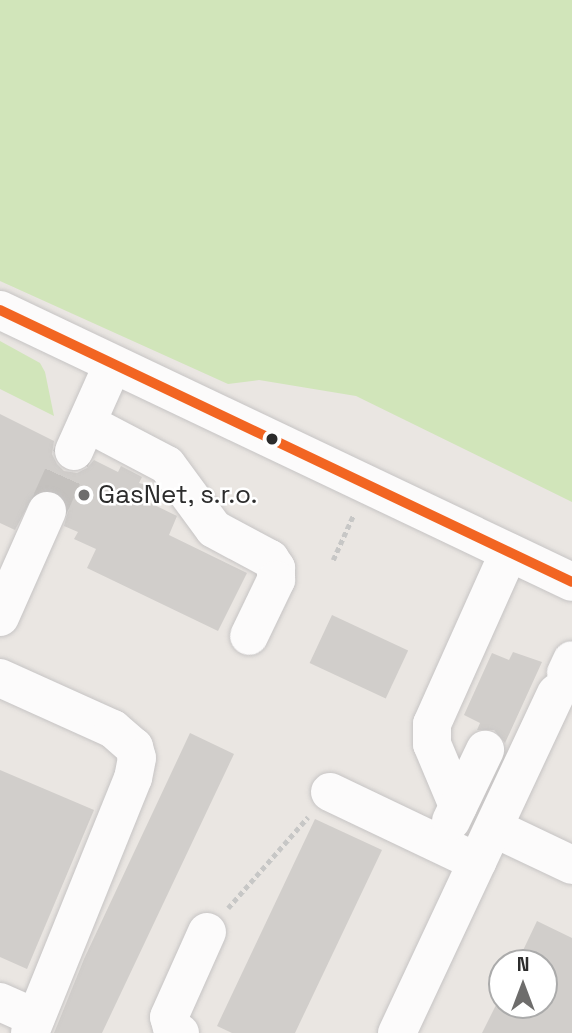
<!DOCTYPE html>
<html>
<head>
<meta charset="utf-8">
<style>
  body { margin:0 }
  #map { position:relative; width:572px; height:1033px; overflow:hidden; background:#eae6e2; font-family:"Space Grotesk",sans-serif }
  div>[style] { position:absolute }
  .green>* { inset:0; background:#d1e5ba }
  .building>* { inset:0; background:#d1cecb; transform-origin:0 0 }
  .minor-tunnel>* { height:38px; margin-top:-19px; transform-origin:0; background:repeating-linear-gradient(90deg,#c4c1be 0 38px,transparent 0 57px) }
  .path>* { height:4.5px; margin-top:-2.25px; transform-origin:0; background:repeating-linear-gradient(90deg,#c7c7c6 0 5px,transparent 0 8.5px) }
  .roads { filter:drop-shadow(0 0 2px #c6c4c4) drop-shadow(0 0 2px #c6c4c4) }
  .minor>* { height:38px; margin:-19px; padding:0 19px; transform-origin:19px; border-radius:19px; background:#fcfbfb }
  .bus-1>* { height:10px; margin:-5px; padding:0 5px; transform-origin:5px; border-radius:5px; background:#f26522 }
  .dots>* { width:19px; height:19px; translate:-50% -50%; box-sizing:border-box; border:4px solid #fff; border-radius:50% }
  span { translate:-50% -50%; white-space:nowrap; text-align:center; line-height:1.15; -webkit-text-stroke:5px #fff; paint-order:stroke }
  .poi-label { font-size:26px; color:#2c2c2c }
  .left { translate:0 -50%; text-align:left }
  .north { position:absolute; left:488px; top:949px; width:70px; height:70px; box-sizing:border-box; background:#fff; border:2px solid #ababab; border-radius:50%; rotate:0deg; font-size:19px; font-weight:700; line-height:28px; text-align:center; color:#2c2c2c }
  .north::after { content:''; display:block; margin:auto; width:24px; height:32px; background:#6e6d6c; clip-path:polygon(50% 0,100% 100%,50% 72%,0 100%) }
</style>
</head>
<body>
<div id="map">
  <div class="green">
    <div style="clip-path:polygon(0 0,572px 0,572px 502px,356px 396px,259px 380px,228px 384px,0 281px)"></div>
    <div style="clip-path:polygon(0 341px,40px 363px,45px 372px,54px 416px,0 389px)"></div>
  </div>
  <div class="building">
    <div style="clip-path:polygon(0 414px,54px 441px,52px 454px,57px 464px,64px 471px,77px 473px,87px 468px,94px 460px,118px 472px,121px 466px,142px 477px,139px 483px,146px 485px,140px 498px,177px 516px,169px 535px,247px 573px,218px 631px,87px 568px,96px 549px,74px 539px,78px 532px,64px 526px,69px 508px,65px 499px,56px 491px,44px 489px,34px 494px,15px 530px,0 523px)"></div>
    <div style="left:332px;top:615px;width:84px;height:53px;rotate:25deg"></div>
    <div style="clip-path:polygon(513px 652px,542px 662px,505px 743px,494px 730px,477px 730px,480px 723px,464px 715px,492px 653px,509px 660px)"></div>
    <div style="clip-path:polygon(190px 733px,234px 754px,102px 1033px,54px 1033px,84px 959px)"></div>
    <div style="clip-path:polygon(0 770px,94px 810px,27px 969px,0 957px)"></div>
    <div style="clip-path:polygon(315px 819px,382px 850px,295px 1033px,232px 1033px,217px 1026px)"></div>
    <div style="clip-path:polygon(537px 921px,572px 938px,572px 1033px,482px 1033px,502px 993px,502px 1005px,544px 1005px,544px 963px,517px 963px)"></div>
  </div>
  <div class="minor-tunnel">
    <div style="left:47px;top:511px;width:66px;rotate:-65.8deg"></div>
  </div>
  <div class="path">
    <div style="left:333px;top:560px;width:48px;rotate:-65.6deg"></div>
    <div style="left:228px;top:908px;width:121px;rotate:-48.7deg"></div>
  </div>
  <div class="roads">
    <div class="minor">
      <div style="left:0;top:310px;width:633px;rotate:25.43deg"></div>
      <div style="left:87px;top:423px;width:90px;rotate:27.7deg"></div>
      <div style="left:167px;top:465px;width:79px;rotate:53.7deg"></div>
      <div style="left:214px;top:529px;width:64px;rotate:28.2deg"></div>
      <div style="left:270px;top:559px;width:11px;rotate:56deg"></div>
      <div style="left:276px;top:568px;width:12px;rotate:90deg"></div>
      <div style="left:276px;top:580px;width:62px;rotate:115.7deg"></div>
      <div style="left:74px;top:451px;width:95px;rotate:-65.9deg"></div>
      <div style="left:0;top:617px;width:116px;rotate:-66.1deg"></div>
      <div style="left:566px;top:673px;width:14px;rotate:-65deg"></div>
      <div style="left:0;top:678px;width:124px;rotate:24.3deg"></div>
      <div style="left:113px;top:729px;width:28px;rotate:41deg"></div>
      <div style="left:134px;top:747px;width:11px;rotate:75deg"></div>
      <div style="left:137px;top:758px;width:20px;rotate:101deg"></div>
      <div style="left:133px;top:778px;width:275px;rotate:112deg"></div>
      <div style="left:330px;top:792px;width:163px;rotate:25.5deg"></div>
      <div style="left:458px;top:806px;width:67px;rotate:-112.8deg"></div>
      <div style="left:432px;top:744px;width:20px;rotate:-90deg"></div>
      <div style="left:432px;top:724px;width:188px;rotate:-65.9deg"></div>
      <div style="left:451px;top:821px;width:79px;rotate:-64.4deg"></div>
      <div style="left:494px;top:828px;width:86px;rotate:25.4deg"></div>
      <div style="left:0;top:1002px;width:39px;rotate:24deg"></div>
      <div style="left:180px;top:1033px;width:9px;rotate:-148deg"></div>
      <div style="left:172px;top:1028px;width:11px;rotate:-105deg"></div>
      <div style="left:169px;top:1017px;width:93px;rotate:-65.9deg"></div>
      <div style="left:397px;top:1033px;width:375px;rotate:-64.9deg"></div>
    </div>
  </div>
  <div class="bus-1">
    <div style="left:0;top:310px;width:633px;rotate:25.43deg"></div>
  </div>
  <div class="dots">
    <div style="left:272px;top:439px;background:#2c2c2c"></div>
    <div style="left:84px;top:495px;background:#6e6d6c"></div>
  </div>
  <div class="poi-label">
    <span class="left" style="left:98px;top:495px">GasNet, s.r.o.</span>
  </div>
  <div class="north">N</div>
</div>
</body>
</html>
